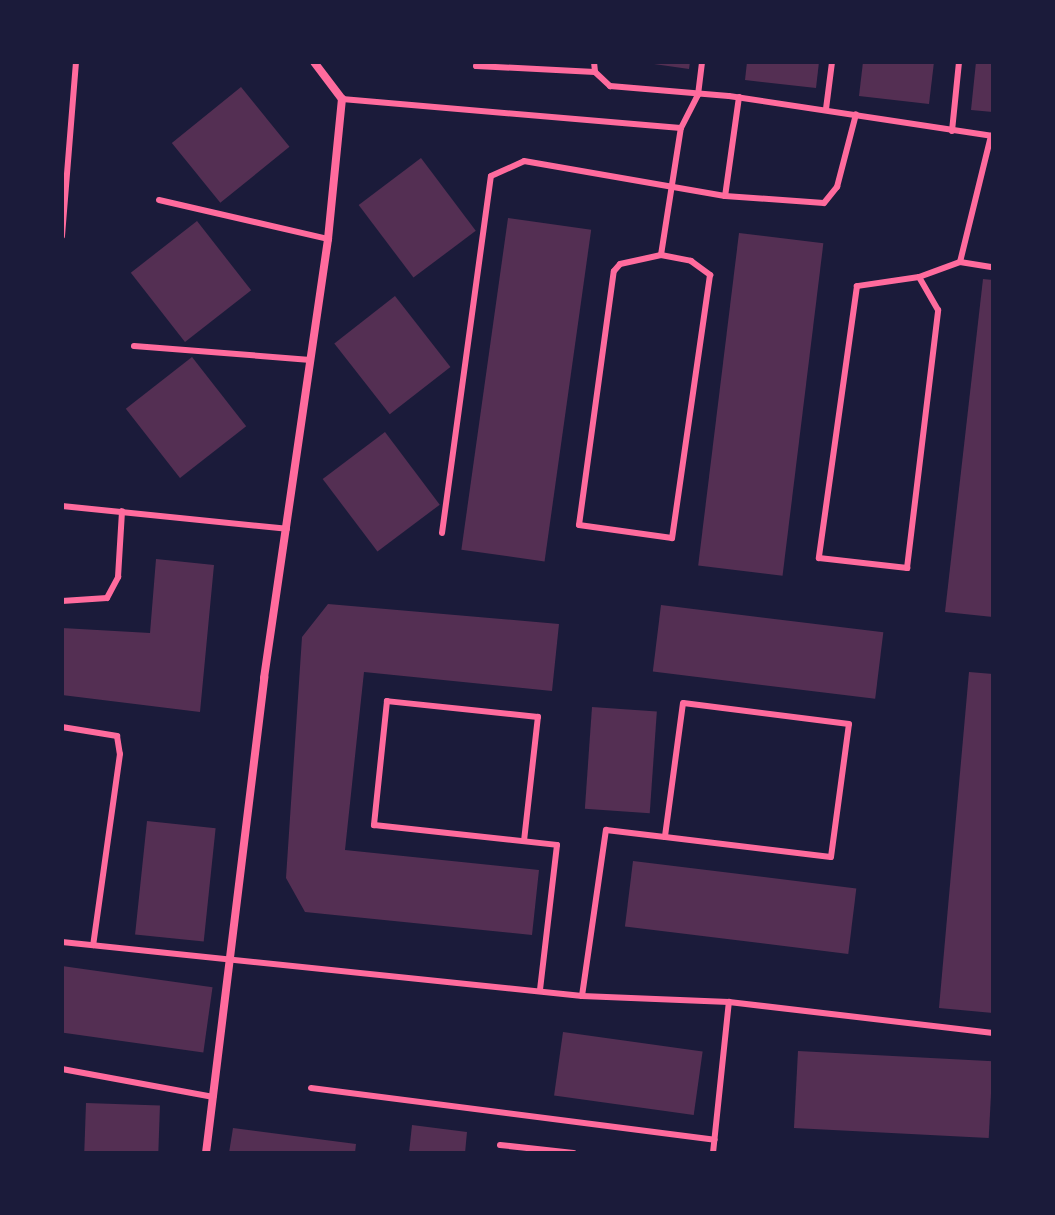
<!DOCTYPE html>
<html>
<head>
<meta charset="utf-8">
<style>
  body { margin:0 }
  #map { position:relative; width:1055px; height:1215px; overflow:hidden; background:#1b1b3a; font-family:Overpass,sans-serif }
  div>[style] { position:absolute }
  .building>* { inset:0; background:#542f53; transform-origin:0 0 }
  .service>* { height:6px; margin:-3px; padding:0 3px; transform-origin:3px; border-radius:3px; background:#ff6b9d }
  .minor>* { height:8px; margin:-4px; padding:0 4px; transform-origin:4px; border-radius:4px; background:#ff6b9d }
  span { translate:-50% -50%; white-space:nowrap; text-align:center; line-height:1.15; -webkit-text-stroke:6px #1b1b3a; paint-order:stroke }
  .frame { position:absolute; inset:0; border:64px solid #1b1b3a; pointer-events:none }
</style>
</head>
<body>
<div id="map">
  <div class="building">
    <div style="clip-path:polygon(640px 62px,690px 62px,689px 69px)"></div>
    <div style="clip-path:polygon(747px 62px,819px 62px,816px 88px,745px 80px)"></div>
    <div style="clip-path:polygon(863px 62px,934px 62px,929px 104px,859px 96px)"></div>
    <div style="clip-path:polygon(976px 62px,993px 62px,993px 112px,971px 110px)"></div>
    <div style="left:241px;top:87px;width:77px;height:89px;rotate:51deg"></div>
    <div style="left:421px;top:158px;width:91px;height:78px;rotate:53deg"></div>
    <div style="left:508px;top:218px;width:84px;height:335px;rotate:8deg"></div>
    <div style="left:197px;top:221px;width:88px;height:84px;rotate:52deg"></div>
    <div style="left:739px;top:233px;width:85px;height:335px;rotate:7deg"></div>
    <div style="clip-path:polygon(983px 279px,993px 280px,993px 617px,945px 612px)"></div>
    <div style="left:395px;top:296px;width:90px;height:77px;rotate:52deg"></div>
    <div style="left:192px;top:357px;width:88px;height:84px;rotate:52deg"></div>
    <div style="left:385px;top:432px;width:91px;height:78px;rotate:53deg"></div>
    <div style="clip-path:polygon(156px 559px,214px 565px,200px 712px,62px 695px,62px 628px,150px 633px)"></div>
    <div style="clip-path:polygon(328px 604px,559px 624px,552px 691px,364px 672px,345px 850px,539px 870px,532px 935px,305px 912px,286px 878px,302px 637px)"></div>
    <div style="left:661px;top:605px;width:224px;height:67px;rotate:7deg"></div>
    <div style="clip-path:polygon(969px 672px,993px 674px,993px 1013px,939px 1008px)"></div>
    <div style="left:592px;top:707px;width:65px;height:102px;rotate:4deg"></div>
    <div style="left:147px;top:821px;width:69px;height:114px;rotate:6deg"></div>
    <div style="left:633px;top:861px;width:225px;height:66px;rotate:7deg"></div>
    <div style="left:62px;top:966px;width:152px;height:66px;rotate:8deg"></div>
    <div style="left:563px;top:1032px;width:141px;height:64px;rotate:8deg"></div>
    <div style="left:798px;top:1051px;width:195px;height:77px;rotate:3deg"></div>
    <div style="left:86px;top:1103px;width:74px;height:50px;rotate:2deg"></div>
    <div style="clip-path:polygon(412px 1125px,467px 1132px,465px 1153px,409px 1153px)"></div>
    <div style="clip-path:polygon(233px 1128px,356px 1144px,355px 1153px,229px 1153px)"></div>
  </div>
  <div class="service">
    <div style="left:594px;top:62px;width:10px;rotate:84deg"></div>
    <div style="left:595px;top:72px;width:21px;rotate:43deg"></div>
    <div style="left:610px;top:86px;width:119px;rotate:4.8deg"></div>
    <div style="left:729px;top:96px;width:267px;rotate:8.6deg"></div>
    <div style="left:476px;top:66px;width:119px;rotate:2.9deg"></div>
    <div style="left:739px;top:97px;width:100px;rotate:98deg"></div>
    <div style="left:725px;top:196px;width:99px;rotate:4deg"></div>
    <div style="left:824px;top:203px;width:21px;rotate:-51deg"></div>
    <div style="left:837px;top:187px;width:75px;rotate:-75.4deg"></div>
    <div style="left:342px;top:99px;width:340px;rotate:4.9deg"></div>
    <div style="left:826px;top:109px;width:47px;rotate:-82.7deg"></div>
    <div style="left:952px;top:131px;width:69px;rotate:-84.2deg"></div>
    <div style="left:159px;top:200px;width:173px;rotate:13deg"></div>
    <div style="left:62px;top:236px;width:175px;rotate:-85.4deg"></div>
    <div style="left:661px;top:255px;width:31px;rotate:11deg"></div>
    <div style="left:691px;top:261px;width:24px;rotate:36deg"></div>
    <div style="left:710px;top:275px;width:266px;rotate:98.2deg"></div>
    <div style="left:672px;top:538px;width:94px;rotate:-172deg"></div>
    <div style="left:579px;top:525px;width:256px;rotate:-82.2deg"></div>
    <div style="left:614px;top:271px;width:9px;rotate:-49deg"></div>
    <div style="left:620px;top:264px;width:42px;rotate:-12.4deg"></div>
    <div style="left:661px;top:255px;width:129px;rotate:-81.1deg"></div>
    <div style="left:681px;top:128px;width:37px;rotate:-63deg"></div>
    <div style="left:698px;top:95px;width:33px;rotate:-83deg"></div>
    <div style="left:960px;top:262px;width:33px;rotate:9deg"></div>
    <div style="left:919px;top:277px;width:63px;rotate:171.7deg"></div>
    <div style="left:857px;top:286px;width:275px;rotate:98deg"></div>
    <div style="left:819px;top:558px;width:89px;rotate:6.5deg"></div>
    <div style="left:907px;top:568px;width:260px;rotate:-83.1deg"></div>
    <div style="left:938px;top:310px;width:38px;rotate:-120deg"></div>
    <div style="left:919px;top:277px;width:44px;rotate:-20.1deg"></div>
    <div style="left:960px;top:262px;width:130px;rotate:-76.2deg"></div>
    <div style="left:134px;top:346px;width:177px;rotate:4.5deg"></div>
    <div style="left:62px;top:506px;width:226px;rotate:5.8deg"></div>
    <div style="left:442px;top:533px;width:360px;rotate:-82.2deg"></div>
    <div style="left:491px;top:176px;width:36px;rotate:-24deg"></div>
    <div style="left:524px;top:161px;width:204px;rotate:9.9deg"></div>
    <div style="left:62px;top:601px;width:45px;rotate:-3.8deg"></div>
    <div style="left:107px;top:598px;width:24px;rotate:-62deg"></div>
    <div style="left:118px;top:577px;width:66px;rotate:-86.5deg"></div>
    <div style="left:62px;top:727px;width:56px;rotate:9.3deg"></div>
    <div style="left:117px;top:736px;width:18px;rotate:81deg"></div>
    <div style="left:120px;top:754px;width:193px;rotate:98deg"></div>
    <div style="left:524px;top:841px;width:125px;rotate:-83.6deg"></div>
    <div style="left:538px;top:717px;width:152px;rotate:-174deg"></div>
    <div style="left:387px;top:701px;width:125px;rotate:96deg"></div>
    <div style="left:374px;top:825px;width:184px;rotate:6.2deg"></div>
    <div style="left:557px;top:845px;width:146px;rotate:96.7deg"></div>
    <div style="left:62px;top:942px;width:523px;rotate:5.93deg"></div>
    <div style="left:582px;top:996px;width:147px;rotate:2.3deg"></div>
    <div style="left:729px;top:1002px;width:266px;rotate:6.7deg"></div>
    <div style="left:582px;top:996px;width:168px;rotate:-81.8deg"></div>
    <div style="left:606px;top:830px;width:59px;rotate:6.8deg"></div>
    <div style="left:665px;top:837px;width:167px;rotate:6.9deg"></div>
    <div style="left:831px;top:857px;width:134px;rotate:-82.3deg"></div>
    <div style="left:849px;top:724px;width:167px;rotate:-172.8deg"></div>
    <div style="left:683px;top:703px;width:135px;rotate:97.7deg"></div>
    <div style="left:62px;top:1069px;width:154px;rotate:10.5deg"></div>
    <div style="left:311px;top:1088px;width:407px;rotate:7.3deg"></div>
    <div style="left:500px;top:1145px;width:74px;rotate:6.2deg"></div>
    <div style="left:713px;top:1153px;width:152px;rotate:-84deg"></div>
  </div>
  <div class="minor">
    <div style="left:206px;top:1153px;width:479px;rotate:-83deg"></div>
    <div style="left:264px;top:678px;width:444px;rotate:-81.7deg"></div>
    <div style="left:328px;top:239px;width:141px;rotate:-84.3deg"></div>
    <div style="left:342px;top:99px;width:46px;rotate:-127.1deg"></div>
  </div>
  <div class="frame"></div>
</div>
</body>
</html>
